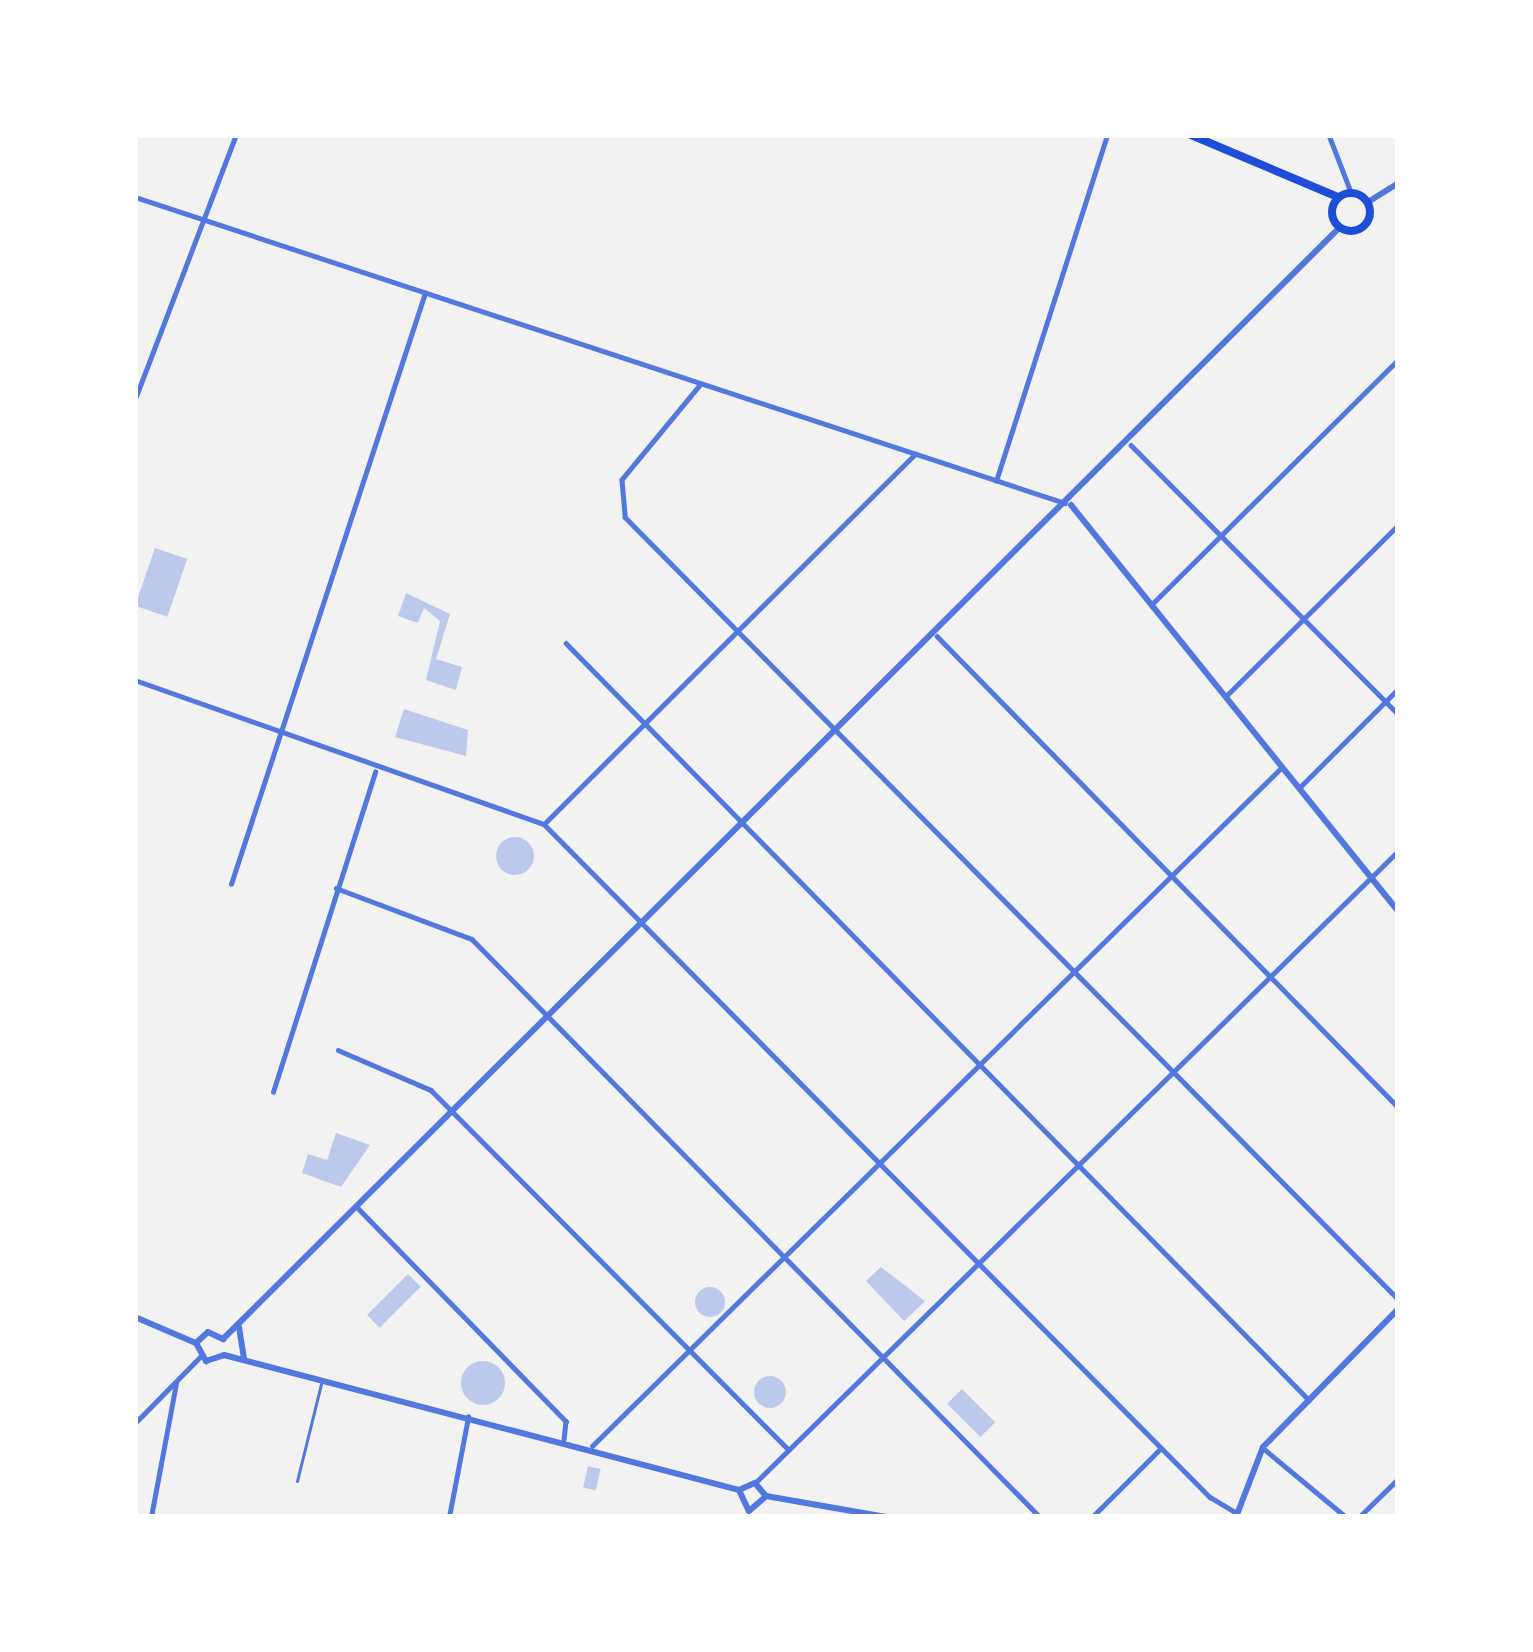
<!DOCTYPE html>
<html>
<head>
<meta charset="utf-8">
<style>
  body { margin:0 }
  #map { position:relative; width:1533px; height:1652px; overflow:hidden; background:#f2f2f2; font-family:Lora,serif }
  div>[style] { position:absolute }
  .building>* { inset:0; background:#bdc9ec; transform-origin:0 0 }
  .round { border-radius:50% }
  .service>* { height:3px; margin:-1.5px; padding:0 1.5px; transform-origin:1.5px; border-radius:1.5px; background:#5277de }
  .minor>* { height:4.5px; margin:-2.25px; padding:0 2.25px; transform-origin:2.25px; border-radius:2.25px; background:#5277de }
  .tertiary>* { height:6px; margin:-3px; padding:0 3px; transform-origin:3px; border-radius:3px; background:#5277de }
  .secondary>* { height:8px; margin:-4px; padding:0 4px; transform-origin:4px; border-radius:4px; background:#1d4ed8 }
  .secondary>.ring { margin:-4px; padding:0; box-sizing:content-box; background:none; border:8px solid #1d4ed8; border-radius:50% }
  span { translate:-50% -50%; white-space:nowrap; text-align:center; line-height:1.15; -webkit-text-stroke:12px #fff; paint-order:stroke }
  .frame { position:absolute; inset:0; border:138px solid #fff; pointer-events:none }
</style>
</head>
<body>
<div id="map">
  <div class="building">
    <div style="left:155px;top:548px;width:34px;height:61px;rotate:19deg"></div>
    <div style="clip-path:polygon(406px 593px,450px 614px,436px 659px,462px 667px,456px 690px,426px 680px,440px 621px,424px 608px,418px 623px,398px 616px)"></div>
    <div style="clip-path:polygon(404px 709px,468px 730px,466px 756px,395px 737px)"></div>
    <div class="round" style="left:496px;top:837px;width:38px;height:38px"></div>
    <div style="clip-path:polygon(336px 1133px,370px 1145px,341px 1187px,302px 1173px,308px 1154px,327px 1160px)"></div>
    <div style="clip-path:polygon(881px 1267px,925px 1301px,904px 1321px,866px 1281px)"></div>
    <div style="left:408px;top:1274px;width:18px;height:58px;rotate:45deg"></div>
    <div class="round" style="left:695px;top:1287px;width:30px;height:30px"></div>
    <div class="round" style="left:461px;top:1361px;width:44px;height:44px"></div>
    <div class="round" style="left:754px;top:1376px;width:32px;height:32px"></div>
    <div style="left:962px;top:1389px;width:47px;height:21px;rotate:45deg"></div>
    <div style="left:588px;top:1466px;width:13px;height:22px;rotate:13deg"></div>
  </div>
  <div class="service">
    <div style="left:297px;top:1481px;width:100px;rotate:-76.1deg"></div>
  </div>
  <div class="minor">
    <div style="left:1329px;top:135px;width:61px;rotate:68.9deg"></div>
    <div style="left:135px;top:197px;width:979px;rotate:18.21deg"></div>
    <div style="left:701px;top:384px;width:124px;rotate:129.5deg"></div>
    <div style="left:622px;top:480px;width:37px;rotate:85deg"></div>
    <div style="left:625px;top:517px;width:1100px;rotate:45.33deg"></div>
    <div style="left:135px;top:399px;width:283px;rotate:-69.1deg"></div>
    <div style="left:1131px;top:445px;width:379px;rotate:45.2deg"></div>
    <div style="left:996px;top:481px;width:363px;rotate:-72.2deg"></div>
    <div style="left:1153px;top:603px;width:345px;rotate:-44.8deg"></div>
    <div style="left:937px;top:636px;width:659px;rotate:45.61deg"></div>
    <div style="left:566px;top:643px;width:1061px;rotate:45.53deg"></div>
    <div style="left:135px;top:680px;width:434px;rotate:19.4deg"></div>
    <div style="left:544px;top:824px;width:947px;rotate:45.3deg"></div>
    <div style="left:1210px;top:1497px;width:31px;rotate:31deg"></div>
    <div style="left:1226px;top:696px;width:243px;rotate:-44.8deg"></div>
    <div style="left:1300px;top:787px;width:139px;rotate:-45deg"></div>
    <div style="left:546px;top:822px;width:521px;rotate:-44.92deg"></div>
    <div style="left:231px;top:884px;width:622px;rotate:-71.83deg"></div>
    <div style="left:336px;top:888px;width:145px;rotate:20.6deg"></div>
    <div style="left:472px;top:939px;width:810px;rotate:45.5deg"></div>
    <div style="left:338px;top:1050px;width:101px;rotate:23.3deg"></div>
    <div style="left:431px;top:1090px;width:506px;rotate:45.16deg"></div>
    <div style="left:273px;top:1092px;width:336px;rotate:-72.3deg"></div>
    <div style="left:356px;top:1206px;width:301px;rotate:45.7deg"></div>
    <div style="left:566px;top:1421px;width:18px;rotate:96deg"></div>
    <div style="left:135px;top:1423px;width:93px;rotate:-45.4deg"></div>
    <div style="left:592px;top:1446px;width:967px;rotate:-44.54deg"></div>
    <div style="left:1263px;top:1448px;width:108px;rotate:39.7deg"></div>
    <div style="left:756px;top:1482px;width:900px;rotate:-44.5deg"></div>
    <div style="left:151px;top:1517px;width:136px;rotate:-79.4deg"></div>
    <div style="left:449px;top:1517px;width:102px;rotate:-79.2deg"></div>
    <div style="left:1092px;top:1517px;width:96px;rotate:-45deg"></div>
    <div style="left:1359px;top:1517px;width:54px;rotate:-44.3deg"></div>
  </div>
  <div class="tertiary">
    <div style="left:1368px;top:202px;width:36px;rotate:-32deg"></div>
    <div style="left:1071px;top:505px;width:521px;rotate:51.15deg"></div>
    <div style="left:135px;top:1317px;width:66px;rotate:23.1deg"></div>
    <div style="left:239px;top:1327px;width:32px;rotate:81deg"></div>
    <div style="left:223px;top:1339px;width:1576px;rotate:-44.87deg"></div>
    <div style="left:196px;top:1343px;width:21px;rotate:61deg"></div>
    <div style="left:206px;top:1361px;width:19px;rotate:-18deg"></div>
    <div style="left:196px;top:1343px;width:16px;rotate:-43deg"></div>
    <div style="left:208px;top:1332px;width:17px;rotate:25deg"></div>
    <div style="left:224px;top:1355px;width:532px;rotate:14.69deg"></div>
    <div style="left:739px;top:1490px;width:23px;rotate:65deg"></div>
    <div style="left:749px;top:1511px;width:23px;rotate:-41deg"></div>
    <div style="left:739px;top:1490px;width:17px;rotate:-24deg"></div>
    <div style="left:755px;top:1483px;width:17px;rotate:50deg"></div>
    <div style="left:766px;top:1496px;width:122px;rotate:9.9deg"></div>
    <div style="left:1236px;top:1517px;width:75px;rotate:-68.9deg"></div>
    <div style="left:1263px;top:1447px;width:193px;rotate:-45.6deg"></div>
  </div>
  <div class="secondary">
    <div style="left:1191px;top:135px;width:160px;rotate:22.9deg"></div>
    <div class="ring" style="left:1332px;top:193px;width:30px;height:30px"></div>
  </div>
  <div class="frame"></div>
</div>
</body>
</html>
